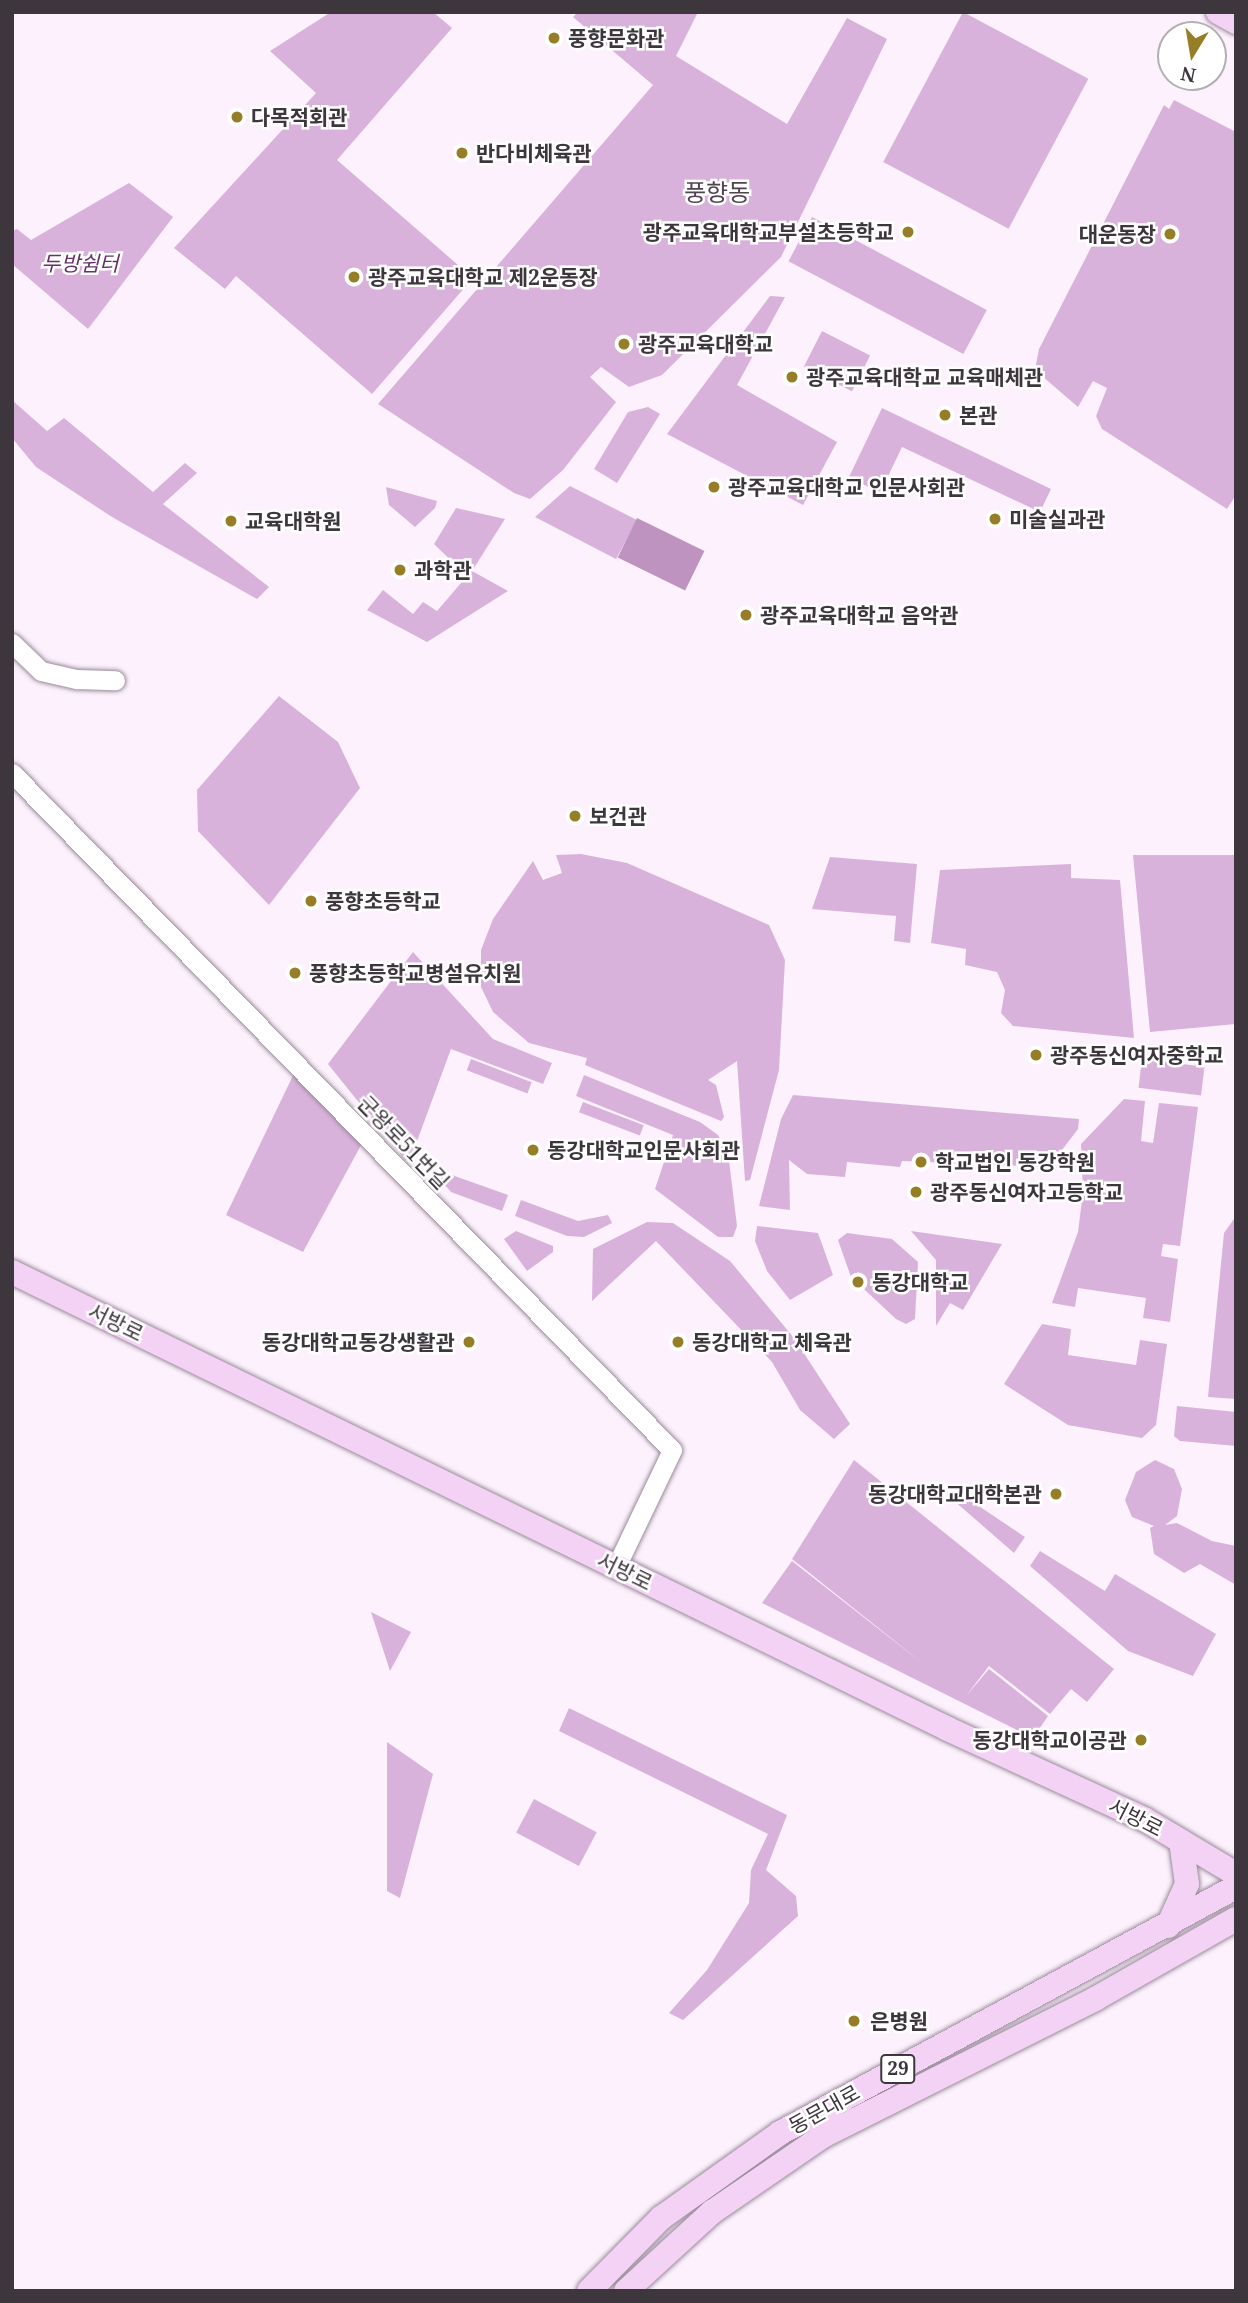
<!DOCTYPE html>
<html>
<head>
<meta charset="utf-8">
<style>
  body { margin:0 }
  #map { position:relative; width:1248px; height:2303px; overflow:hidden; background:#fdf1fd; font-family:"Noto Serif","Noto Sans KR",serif }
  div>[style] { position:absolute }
  .green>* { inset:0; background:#d9b2db; transform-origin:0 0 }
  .water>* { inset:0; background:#be93c0; transform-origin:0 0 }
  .roads { filter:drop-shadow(0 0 2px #998b9a) drop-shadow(0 0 2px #998b9a) }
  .minor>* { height:19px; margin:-9.5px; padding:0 9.5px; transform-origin:9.5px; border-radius:9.5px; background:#fff }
  .major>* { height:24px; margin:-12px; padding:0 12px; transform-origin:12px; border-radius:12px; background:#f4d2f5 }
  .dots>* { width:19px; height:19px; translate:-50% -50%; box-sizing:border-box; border:4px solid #fff; border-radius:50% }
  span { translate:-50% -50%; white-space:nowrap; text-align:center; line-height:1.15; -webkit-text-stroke:5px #fff; paint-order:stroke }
  .shield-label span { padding:2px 5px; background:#fff; border:2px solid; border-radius:5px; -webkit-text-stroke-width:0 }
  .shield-label { font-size:19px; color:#3d373d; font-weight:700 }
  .poi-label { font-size:21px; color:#3d373d; font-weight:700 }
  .left { translate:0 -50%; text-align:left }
  .right { translate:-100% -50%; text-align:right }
  .park-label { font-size:21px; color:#653169; font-style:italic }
  .street-label { font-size:21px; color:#3d373d }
  .quarter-label { font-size:24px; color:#504450 }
  .frame { position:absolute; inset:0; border:14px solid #3d373d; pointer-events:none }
  .north { position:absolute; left:1157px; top:21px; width:70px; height:70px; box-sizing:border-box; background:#fff; border:2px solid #b1afb1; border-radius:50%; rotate:191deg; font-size:19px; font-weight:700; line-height:28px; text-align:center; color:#3d373d }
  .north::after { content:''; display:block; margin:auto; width:24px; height:32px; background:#957e26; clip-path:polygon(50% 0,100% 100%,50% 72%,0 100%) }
</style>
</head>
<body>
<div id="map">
  <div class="green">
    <div style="clip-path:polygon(331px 12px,433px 12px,452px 28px,337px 160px,473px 278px,372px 394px,236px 276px,225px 289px,174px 248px,316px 93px,270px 51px)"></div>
    <div style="clip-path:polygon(578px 12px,698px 12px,676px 56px,787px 124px,847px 18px,887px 39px,781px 257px,662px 375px,629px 387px,601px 367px,590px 377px,616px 402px,563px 470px,530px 499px,514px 493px,378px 404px,653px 85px,573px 17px)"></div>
    <div style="left:963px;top:12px;width:142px;height:170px;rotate:28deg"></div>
    <div style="clip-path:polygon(1174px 100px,1236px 132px,1236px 495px,1227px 509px,1102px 429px,1096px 416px,1107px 388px,1093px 381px,1078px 407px,1035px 370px,1039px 349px,1164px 105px,1169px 109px)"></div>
    <div style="clip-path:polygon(129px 183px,173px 217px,88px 329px,12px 264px,12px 231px,17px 229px,31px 240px)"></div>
    <div style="left:812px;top:217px;width:198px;height:50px;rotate:28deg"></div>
    <div style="clip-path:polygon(770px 296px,785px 297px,737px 385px,837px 442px,803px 505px,667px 434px)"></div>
    <div style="left:822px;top:331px;width:54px;height:40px;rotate:27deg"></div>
    <div style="clip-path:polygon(12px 400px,47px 431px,64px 418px,153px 492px,185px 463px,197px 473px,163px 504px,269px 587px,257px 599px,112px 517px,36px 467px,12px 438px)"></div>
    <div style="clip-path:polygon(648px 407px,660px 414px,617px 483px,594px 469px,628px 412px)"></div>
    <div style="clip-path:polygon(882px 408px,1051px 489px,1040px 512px,902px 447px,880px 493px,849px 477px)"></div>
    <div style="clip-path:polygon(570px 486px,637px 520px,616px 559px,535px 517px)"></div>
    <div style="clip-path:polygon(386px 487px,437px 501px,435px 508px,415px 527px,389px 505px)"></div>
    <div style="clip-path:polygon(456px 508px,505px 519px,472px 571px,508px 591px,427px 642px,367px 610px,383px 590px,413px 614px,423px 602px,437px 611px,467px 576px,434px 544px)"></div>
    <div style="clip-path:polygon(279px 696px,338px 742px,360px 788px,269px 905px,198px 831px,197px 790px)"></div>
    <div style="clip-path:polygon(581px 854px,627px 863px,769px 925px,785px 960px,779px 1070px,750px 1180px,745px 1181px,737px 1061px,708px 1080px,716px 1085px,724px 1117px,721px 1121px,585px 1065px,587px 1058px,529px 1043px,493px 1012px,481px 987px,481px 950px,493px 919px,533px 861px,543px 880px,562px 873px,556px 855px)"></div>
    <div style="clip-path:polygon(1133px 855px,1236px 855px,1236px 1024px,1150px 1032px)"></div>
    <div style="clip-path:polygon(830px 857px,917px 864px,910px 943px,894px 941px,896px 916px,812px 909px)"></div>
    <div style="clip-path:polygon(1071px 864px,1071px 878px,1120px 880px,1134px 1038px,1013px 1026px,1001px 1013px,1005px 990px,997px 972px,965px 965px,966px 949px,931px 943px,940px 870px)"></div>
    <div style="clip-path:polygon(413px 952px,493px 1039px,552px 1063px,543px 1084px,451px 1049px,410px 1160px,405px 1160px,328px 1064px)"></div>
    <div style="left:471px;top:1059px;width:65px;height:12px;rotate:21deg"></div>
    <div style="left:1142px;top:1059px;width:63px;height:29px;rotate:7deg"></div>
    <div style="clip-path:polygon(299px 1063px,366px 1136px,303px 1252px,226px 1215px)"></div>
    <div style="clip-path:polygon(584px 1075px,700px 1122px,718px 1135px,728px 1152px,737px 1226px,733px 1237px,718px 1237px,655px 1189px,673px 1135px,576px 1096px)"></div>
    <div style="clip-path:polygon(793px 1095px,1079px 1119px,1078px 1129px,1049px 1167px,902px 1161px,900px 1167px,847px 1162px,845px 1177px,807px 1174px,789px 1160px,790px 1210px,759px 1206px,781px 1119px)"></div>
    <div style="clip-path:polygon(1124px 1099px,1145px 1101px,1141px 1141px,1153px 1143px,1159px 1103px,1198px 1107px,1180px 1246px,1163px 1244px,1161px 1256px,1178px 1259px,1170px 1322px,1143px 1318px,1146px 1298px,1078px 1288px,1075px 1307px,1052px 1303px,1078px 1232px,1083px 1192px,1081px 1144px)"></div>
    <div style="left:583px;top:1102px;width:65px;height:11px;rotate:21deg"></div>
    <div style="clip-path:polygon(438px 1170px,508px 1195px,502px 1211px,451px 1192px,436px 1175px)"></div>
    <div style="clip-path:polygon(521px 1200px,578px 1221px,608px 1215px,612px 1223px,584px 1237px,567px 1236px,515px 1216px)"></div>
    <div style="clip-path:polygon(1236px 1216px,1236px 1399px,1208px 1397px,1224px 1233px)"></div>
    <div style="clip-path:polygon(647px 1222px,673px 1223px,730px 1261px,794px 1338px,850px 1424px,834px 1439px,800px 1410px,772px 1362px,656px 1241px,592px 1301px,593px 1249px)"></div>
    <div style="clip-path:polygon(757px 1226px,818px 1233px,833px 1275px,790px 1300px,767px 1271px,755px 1241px)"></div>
    <div style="clip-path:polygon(516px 1231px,553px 1246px,553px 1252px,527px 1271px,504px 1239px)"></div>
    <div style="clip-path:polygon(911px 1231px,1002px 1244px,963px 1310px,950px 1303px,936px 1326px,936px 1260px)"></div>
    <div style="clip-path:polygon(847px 1233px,892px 1239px,918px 1262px,915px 1319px,906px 1324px,896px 1319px,851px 1277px,838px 1240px)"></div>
    <div style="clip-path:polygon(1042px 1324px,1071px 1329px,1068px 1355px,1136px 1365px,1140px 1340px,1167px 1344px,1156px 1425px,1142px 1438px,1068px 1425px,1004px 1384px)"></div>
    <div style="clip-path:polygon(1177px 1406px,1236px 1412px,1236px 1446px,1180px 1441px,1174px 1436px)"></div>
    <div style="clip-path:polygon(854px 1460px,1114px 1669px,1087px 1702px,1071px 1689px,1050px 1714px,989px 1666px,966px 1696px,989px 1669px,1048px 1716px,1033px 1738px,762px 1603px,792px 1561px,926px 1666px,792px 1559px)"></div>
    <div style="clip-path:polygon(1155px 1460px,1174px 1469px,1182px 1489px,1177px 1516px,1165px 1525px,1177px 1523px,1212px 1541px,1236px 1546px,1236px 1585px,1200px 1564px,1184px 1573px,1154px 1554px,1150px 1528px,1154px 1526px,1132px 1517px,1125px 1500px,1136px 1472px)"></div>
    <div style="clip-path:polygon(949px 1486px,1025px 1537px,1014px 1553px,944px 1492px)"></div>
    <div style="clip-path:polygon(1040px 1551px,1105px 1591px,1115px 1574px,1216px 1634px,1193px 1676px,1128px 1651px,1030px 1566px)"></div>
    <div style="clip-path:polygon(371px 1612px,411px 1632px,390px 1671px)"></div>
    <div style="clip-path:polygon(569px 1708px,787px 1815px,766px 1870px,796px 1896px,798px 1916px,683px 2020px,669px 2013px,707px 1970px,749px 1903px,751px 1870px,768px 1834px,559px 1731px)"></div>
    <div style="clip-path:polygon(387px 1742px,433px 1774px,400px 1898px,387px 1891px)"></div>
    <div style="left:534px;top:1799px;width:71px;height:38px;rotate:28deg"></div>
  </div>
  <div class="water">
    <div style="left:637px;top:518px;width:75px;height:44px;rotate:26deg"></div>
  </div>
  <div class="roads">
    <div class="minor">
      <div style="left:12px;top:643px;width:40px;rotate:44deg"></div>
      <div style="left:41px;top:671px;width:37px;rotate:13deg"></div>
      <div style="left:77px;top:679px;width:38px;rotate:2deg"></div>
      <div style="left:12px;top:773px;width:945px;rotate:45.73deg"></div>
      <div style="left:672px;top:1450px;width:130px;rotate:115.6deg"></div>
    </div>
    <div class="major">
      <div style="left:1218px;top:12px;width:21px;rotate:29deg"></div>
      <div style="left:12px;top:1272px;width:1042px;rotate:26.02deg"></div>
      <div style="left:948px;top:1729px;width:216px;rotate:24.7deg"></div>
      <div style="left:1144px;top:1819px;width:107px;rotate:30.9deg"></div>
      <div style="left:1168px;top:1926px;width:46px;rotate:-65.7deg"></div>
      <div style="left:1187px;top:1884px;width:43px;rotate:-97.9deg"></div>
      <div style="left:589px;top:2291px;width:103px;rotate:-45.4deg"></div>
      <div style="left:661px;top:2218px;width:146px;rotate:-35.5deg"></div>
      <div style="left:780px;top:2133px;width:518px;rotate:-28.35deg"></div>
      <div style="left:626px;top:2291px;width:117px;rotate:-42.6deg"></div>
      <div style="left:712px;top:2212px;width:135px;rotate:-34.4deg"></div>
      <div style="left:823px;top:2136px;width:305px;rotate:-26.7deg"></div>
      <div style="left:1095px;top:1999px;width:162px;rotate:-29.6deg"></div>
    </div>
  </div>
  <div class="dots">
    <div style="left:554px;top:38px;background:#957e26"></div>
    <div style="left:237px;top:117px;background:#957e26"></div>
    <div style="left:462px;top:153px;background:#957e26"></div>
    <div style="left:908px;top:232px;background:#957e26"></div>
    <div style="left:1170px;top:234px;background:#957e26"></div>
    <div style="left:354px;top:277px;background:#957e26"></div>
    <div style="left:624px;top:344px;background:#957e26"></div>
    <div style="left:792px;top:377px;background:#957e26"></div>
    <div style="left:945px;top:415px;background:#957e26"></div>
    <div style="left:714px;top:487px;background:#957e26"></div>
    <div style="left:995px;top:519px;background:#957e26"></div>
    <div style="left:231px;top:521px;background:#957e26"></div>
    <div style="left:400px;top:570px;background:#957e26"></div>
    <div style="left:746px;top:615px;background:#957e26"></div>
    <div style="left:575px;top:816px;background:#957e26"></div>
    <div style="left:311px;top:901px;background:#957e26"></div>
    <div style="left:295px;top:973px;background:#957e26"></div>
    <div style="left:1036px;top:1055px;background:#957e26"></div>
    <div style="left:533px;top:1150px;background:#957e26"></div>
    <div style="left:921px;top:1162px;background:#957e26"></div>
    <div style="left:916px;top:1192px;background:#957e26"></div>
    <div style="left:858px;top:1282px;background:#957e26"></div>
    <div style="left:469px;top:1342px;background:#957e26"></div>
    <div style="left:678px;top:1342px;background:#957e26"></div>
    <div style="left:1056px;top:1494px;background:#957e26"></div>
    <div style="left:1141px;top:1740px;background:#957e26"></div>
    <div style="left:854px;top:2021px;background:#957e26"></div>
  </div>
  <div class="shield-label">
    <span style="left:898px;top:2069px">29</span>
  </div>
  <div class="poi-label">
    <span class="left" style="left:568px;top:38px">풍향문화관</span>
    <span class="left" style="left:251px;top:117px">다목적회관</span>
    <span class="left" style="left:476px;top:153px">반다비체육관</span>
    <span class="right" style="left:894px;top:232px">광주교육대학교부설초등학교</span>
    <span class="right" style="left:1156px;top:234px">대운동장</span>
    <span class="left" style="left:368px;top:277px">광주교육대학교 제2운동장</span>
    <span class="left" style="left:638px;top:344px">광주교육대학교</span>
    <span class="left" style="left:806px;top:377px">광주교육대학교 교육매체관</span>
    <span class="left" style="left:959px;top:415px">본관</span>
    <span class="left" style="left:728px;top:487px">광주교육대학교 인문사회관</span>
    <span class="left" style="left:1009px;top:519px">미술실과관</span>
    <span class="left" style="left:245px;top:521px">교육대학원</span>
    <span class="left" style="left:414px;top:570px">과학관</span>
    <span class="left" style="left:760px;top:615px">광주교육대학교 음악관</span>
    <span class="left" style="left:589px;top:816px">보건관</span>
    <span class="left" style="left:325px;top:901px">풍향초등학교</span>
    <span class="left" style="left:309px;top:973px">풍향초등학교병설유치원</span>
    <span class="left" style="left:1050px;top:1055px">광주동신여자중학교</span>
    <span class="left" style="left:547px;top:1150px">동강대학교인문사회관</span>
    <span class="left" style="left:935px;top:1162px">학교법인 동강학원</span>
    <span class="left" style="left:930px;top:1192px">광주동신여자고등학교</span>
    <span class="left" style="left:872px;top:1282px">동강대학교</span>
    <span class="right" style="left:455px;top:1342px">동강대학교동강생활관</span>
    <span class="left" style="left:692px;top:1342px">동강대학교 체육관</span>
    <span class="right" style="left:1042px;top:1494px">동강대학교대학본관</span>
    <span class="right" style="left:1127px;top:1740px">동강대학교이공관</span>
    <span class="left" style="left:870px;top:2021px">은병원</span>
  </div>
  <div class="park-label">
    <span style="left:80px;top:263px">두방쉼터</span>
  </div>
  <div class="street-label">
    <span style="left:404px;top:1142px;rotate:46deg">군왕로51번길</span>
    <span style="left:116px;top:1322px;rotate:26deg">서방로</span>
    <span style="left:625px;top:1571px;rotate:26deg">서방로</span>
    <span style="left:1136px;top:1817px;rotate:27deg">서방로</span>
    <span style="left:824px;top:2109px;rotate:-29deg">동문대로</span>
  </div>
  <div class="quarter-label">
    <span style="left:717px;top:192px">풍향동</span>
  </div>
  <div class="frame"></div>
  <div class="north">N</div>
</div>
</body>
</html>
